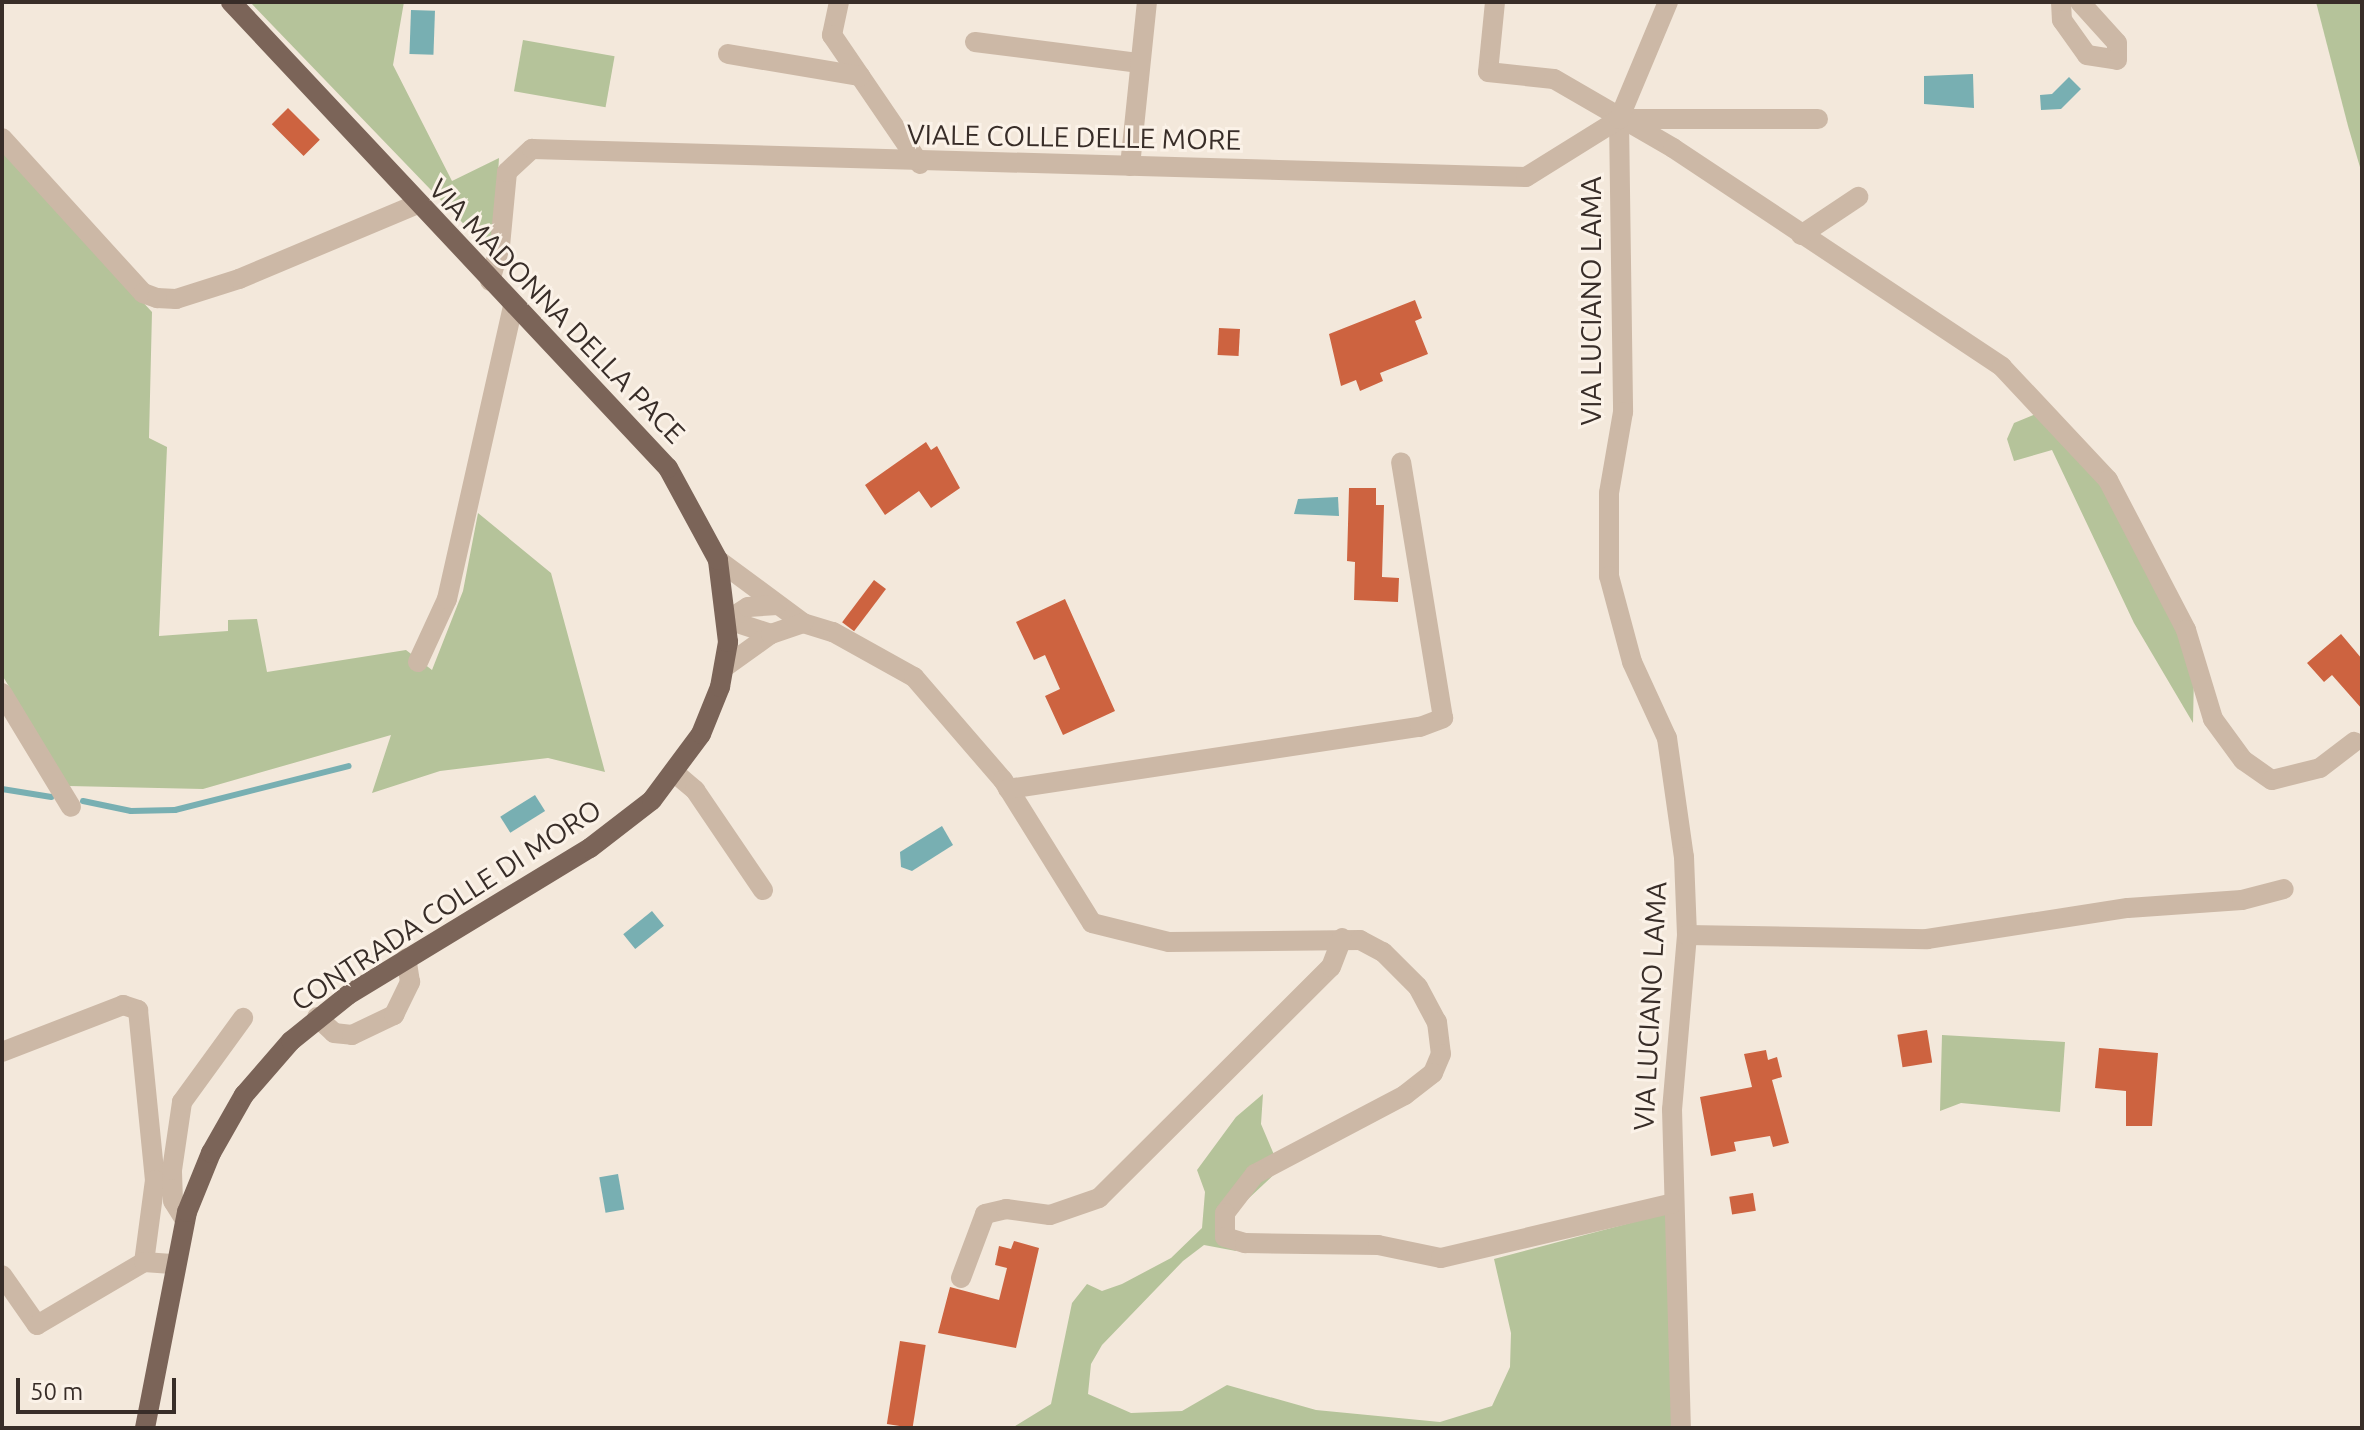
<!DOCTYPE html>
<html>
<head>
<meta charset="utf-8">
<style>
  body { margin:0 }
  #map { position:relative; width:2364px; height:1430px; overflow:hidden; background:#f3e8db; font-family:Ubuntu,sans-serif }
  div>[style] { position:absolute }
  .green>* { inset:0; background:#b5c39a; transform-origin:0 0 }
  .water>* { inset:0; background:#78afb2; transform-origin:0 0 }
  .stream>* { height:6px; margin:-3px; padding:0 3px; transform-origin:3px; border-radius:3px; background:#78afb2 }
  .building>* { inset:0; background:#cd6340; transform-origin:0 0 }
  .minor>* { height:20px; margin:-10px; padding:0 10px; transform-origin:10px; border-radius:10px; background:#ccb8a6 }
  .major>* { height:20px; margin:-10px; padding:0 10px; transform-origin:10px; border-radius:10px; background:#7b6458 }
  span { translate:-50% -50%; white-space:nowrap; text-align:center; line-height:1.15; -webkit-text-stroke:6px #fbf2e8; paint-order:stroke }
  .street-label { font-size:28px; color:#382d28 }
  .frame { position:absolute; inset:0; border:4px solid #382d28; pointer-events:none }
  .scale { position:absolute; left:16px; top:1378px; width:160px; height:36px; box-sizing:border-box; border:4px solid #382d28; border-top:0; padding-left:10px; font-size:24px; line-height:28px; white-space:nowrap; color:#382d28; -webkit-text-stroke:6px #fbf2e8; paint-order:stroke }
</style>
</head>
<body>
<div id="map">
  <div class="green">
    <div style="clip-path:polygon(250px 2px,404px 2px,393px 65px,452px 181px,499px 158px,494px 238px,482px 243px)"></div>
    <div style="clip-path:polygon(2316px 2px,2362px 2px,2362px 174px,2348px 126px)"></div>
    <div style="left:523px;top:40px;width:93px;height:52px;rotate:10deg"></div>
    <div style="clip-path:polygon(2px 150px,152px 312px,149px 438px,167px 447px,159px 636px,228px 631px,228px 620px,257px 619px,267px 672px,406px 650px,432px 670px,463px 591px,478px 513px,551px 573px,605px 772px,548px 758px,440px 771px,372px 793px,391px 735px,203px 789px,69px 786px,2px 675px)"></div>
    <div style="clip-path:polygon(2038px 413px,2064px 436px,2137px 536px,2194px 674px,2193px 723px,2134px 623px,2052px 450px,2014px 461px,2007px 439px,2014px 423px)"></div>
    <div style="clip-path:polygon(1942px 1035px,2065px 1042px,2060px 1112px,1961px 1103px,1940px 1111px)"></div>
    <div style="clip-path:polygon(1263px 1094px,1261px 1124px,1280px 1169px,1233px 1213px,1236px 1251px,1204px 1245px,1183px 1261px,1102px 1345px,1091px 1364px,1088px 1394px,1131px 1413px,1182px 1411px,1227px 1385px,1316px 1410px,1440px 1422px,1492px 1406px,1510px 1367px,1511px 1333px,1494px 1259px,1668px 1213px,1674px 1428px,1012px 1428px,1051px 1404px,1072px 1303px,1087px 1284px,1102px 1291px,1122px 1284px,1171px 1258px,1202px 1228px,1205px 1192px,1197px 1170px,1236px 1117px)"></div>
  </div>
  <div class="water">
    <div style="left:411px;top:10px;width:24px;height:44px;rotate:2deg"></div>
    <div style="clip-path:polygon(1973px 74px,1974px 108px,1924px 104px,1924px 76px)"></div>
    <div style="clip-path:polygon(2069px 77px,2081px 89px,2061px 109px,2041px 110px,2040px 95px,2052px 94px)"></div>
    <div style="clip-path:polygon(1338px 497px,1339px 516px,1294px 514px,1298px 499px)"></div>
    <div style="left:535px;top:795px;width:19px;height:41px;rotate:58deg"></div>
    <div style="clip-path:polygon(942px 826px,953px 845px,912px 871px,901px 867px,900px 852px)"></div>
    <div style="left:652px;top:911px;width:19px;height:37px;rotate:51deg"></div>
    <div style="left:618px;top:1174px;width:36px;height:19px;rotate:80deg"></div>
  </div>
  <div class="stream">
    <div style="left:2px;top:789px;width:50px;rotate:9.3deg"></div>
    <div style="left:83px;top:801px;width:49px;rotate:11.8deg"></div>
    <div style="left:131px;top:811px;width:44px;rotate:-1.3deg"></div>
    <div style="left:175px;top:810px;width:179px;rotate:-14.2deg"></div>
  </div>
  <div class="building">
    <div style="left:288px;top:108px;width:45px;height:23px;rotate:45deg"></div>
    <div style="clip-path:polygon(1415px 300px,1422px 318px,1415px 321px,1428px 354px,1380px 373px,1383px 381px,1360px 391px,1356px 380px,1341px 386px,1329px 334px)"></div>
    <div style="left:1219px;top:328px;width:21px;height:27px;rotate:3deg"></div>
    <div style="clip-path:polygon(926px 442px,931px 450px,937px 446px,960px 488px,931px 508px,919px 491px,885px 515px,865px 485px)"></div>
    <div style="clip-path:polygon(1349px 488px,1376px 488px,1376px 505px,1384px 505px,1382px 577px,1399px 578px,1398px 602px,1354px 600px,1355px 562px,1347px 561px)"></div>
    <div style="left:874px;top:580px;width:15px;height:53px;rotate:37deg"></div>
    <div style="clip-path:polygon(1065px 599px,1115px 711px,1063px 735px,1045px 696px,1060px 689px,1045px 655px,1034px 660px,1016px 622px)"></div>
    <div style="clip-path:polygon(2341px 634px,2362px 659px,2362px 709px,2332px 675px,2324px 682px,2307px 663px)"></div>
    <div style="left:1927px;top:1030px;width:33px;height:30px;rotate:81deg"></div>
    <div style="clip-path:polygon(2099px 1048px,2158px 1053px,2152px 1126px,2126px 1126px,2126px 1091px,2095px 1088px)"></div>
    <div style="clip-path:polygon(1766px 1050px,1768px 1060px,1777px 1057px,1782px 1077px,1772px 1080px,1789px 1143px,1773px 1147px,1770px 1136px,1734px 1142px,1736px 1151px,1711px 1156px,1700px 1097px,1752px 1087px,1744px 1054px)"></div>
    <div style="left:1753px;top:1193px;width:18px;height:24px;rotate:81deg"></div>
    <div style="clip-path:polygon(1014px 1241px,1039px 1248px,1016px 1348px,938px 1333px,950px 1287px,999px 1300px,1007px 1268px,995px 1265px,999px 1246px,1011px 1249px)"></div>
    <div style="left:900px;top:1341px;width:26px;height:84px;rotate:9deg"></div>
  </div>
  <div class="minor">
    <div style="left:839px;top:2px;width:34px;rotate:102deg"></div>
    <div style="left:832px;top:35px;width:156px;rotate:55.7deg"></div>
    <div style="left:1495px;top:2px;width:70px;rotate:95.7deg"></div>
    <div style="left:1488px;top:72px;width:66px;rotate:6.1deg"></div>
    <div style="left:1554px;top:79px;width:138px;rotate:30.1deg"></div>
    <div style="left:1673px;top:148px;width:395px;rotate:33.6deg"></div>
    <div style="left:2002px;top:367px;width:155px;rotate:46.8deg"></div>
    <div style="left:2108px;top:480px;width:169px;rotate:62.5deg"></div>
    <div style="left:2186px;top:630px;width:93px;rotate:73.1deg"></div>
    <div style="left:2213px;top:719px;width:51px;rotate:53.8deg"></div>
    <div style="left:2243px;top:760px;width:35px;rotate:35deg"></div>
    <div style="left:2272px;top:780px;width:49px;rotate:-14deg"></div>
    <div style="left:2320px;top:768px;width:43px;rotate:-37.4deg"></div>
    <div style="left:2061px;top:2px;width:18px;rotate:87deg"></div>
    <div style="left:2062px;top:20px;width:43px;rotate:54.5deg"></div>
    <div style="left:2087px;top:55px;width:30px;rotate:9deg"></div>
    <div style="left:2117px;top:60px;width:17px;rotate:-90deg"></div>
    <div style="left:2117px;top:43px;width:55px;rotate:-132.1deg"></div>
    <div style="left:975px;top:42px;width:166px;rotate:7.3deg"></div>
    <div style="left:728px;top:54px;width:134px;rotate:9.5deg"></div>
    <div style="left:1619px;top:119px;width:293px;rotate:89.2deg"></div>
    <div style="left:1623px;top:412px;width:82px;rotate:99.8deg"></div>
    <div style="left:1609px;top:493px;width:83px;rotate:90deg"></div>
    <div style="left:1609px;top:576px;width:89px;rotate:75deg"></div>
    <div style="left:1632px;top:662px;width:84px;rotate:65.3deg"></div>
    <div style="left:1667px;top:738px;width:120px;rotate:81.9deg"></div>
    <div style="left:1684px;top:857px;width:78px;rotate:87.8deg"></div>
    <div style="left:1687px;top:935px;width:175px;rotate:94.9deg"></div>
    <div style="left:1672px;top:1109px;width:319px;rotate:88.4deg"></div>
    <div style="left:1623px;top:119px;width:195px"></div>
    <div style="left:2px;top:138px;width:210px;rotate:47.7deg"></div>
    <div style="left:143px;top:293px;width:15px;rotate:20deg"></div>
    <div style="left:157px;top:298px;width:19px;rotate:3deg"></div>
    <div style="left:176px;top:299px;width:66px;rotate:-17.6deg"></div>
    <div style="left:239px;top:279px;width:193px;rotate:-22.8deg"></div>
    <div style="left:1130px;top:166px;width:165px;rotate:-84.1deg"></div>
    <div style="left:1801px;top:235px;width:69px;rotate:-33.7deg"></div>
    <div style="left:490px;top:281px;width:36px;rotate:-74deg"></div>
    <div style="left:500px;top:246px;width:74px;rotate:-84.6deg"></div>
    <div style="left:507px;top:172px;width:34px;rotate:-43deg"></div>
    <div style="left:532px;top:149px;width:994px;rotate:1.61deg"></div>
    <div style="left:1526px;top:177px;width:110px;rotate:-31.9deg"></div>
    <div style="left:1619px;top:119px;width:127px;rotate:-67.3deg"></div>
    <div style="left:718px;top:560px;width:106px;rotate:36.5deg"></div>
    <div style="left:803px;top:623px;width:31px;rotate:17deg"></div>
    <div style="left:833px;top:632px;width:93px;rotate:29.1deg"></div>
    <div style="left:914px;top:677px;width:136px;rotate:49.2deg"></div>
    <div style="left:1003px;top:780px;width:168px;rotate:58.1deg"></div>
    <div style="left:1092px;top:923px;width:79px;rotate:13.9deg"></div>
    <div style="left:1169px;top:942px;width:191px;rotate:-0.6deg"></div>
    <div style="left:1360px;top:940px;width:26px;rotate:28deg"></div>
    <div style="left:1383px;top:952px;width:49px;rotate:45deg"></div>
    <div style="left:1418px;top:987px;width:40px;rotate:62deg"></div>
    <div style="left:1437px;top:1022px;width:32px;rotate:83deg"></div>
    <div style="left:1441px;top:1054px;width:21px;rotate:113deg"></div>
    <div style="left:1433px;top:1073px;width:36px;rotate:142deg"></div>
    <div style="left:1405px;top:1095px;width:170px;rotate:152.2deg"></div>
    <div style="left:1255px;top:1174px;width:49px;rotate:127.6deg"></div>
    <div style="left:1225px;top:1213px;width:24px;rotate:90deg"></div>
    <div style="left:1225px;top:1237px;width:21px;rotate:17deg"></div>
    <div style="left:1245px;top:1243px;width:133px;rotate:0.9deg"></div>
    <div style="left:1378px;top:1245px;width:64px;rotate:11.7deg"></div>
    <div style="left:1441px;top:1258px;width:238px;rotate:-13.3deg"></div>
    <div style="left:771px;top:634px;width:45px;rotate:-162deg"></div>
    <div style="left:728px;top:620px;width:24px;rotate:-33deg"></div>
    <div style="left:748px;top:607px;width:29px;rotate:-4deg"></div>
    <div style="left:418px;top:662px;width:69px;rotate:-65.3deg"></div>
    <div style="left:447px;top:599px;width:301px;rotate:-77.3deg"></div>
    <div style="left:725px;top:667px;width:57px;rotate:-35.7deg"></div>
    <div style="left:771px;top:634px;width:34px;rotate:-19deg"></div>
    <div style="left:2px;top:693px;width:133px;rotate:58.8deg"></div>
    <div style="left:676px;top:774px;width:25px;rotate:40deg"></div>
    <div style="left:695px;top:790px;width:121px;rotate:55.8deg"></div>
    <div style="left:1008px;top:789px;width:417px;rotate:-8.6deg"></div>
    <div style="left:1420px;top:727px;width:25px;rotate:-21deg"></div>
    <div style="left:1443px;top:718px;width:259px;rotate:-99.3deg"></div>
    <div style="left:1687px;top:935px;width:240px;rotate:1deg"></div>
    <div style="left:1927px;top:939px;width:203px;rotate:-8.8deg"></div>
    <div style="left:2128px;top:908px;width:114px;rotate:-4deg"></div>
    <div style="left:2242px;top:900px;width:43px;rotate:-14.7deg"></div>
    <div style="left:317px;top:1017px;width:23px;rotate:43deg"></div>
    <div style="left:334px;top:1033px;width:18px;rotate:6deg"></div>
    <div style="left:352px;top:1035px;width:47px;rotate:-25.5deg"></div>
    <div style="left:394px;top:1015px;width:37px;rotate:-64deg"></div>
    <div style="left:410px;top:982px;width:24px;rotate:-99deg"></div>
    <div style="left:2px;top:1052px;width:130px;rotate:-21.2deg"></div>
    <div style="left:123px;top:1005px;width:16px;rotate:18deg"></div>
    <div style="left:138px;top:1010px;width:171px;rotate:84.3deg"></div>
    <div style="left:155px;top:1180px;width:83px;rotate:97.6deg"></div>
    <div style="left:185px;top:1220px;width:22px;rotate:-122deg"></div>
    <div style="left:173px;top:1201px;width:31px;rotate:-92deg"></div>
    <div style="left:172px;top:1170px;width:69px;rotate:-81.6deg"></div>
    <div style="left:182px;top:1102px;width:104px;rotate:-54deg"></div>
    <div style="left:2px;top:1275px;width:61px;rotate:55deg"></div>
    <div style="left:37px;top:1325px;width:124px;rotate:-30.5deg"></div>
    <div style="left:144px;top:1262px;width:28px;rotate:4deg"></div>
    <div style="left:961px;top:1278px;width:68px;rotate:-69.4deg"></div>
    <div style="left:985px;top:1214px;width:22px;rotate:-13deg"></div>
    <div style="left:1006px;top:1209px;width:44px;rotate:7.8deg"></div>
    <div style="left:1050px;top:1215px;width:52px;rotate:-19.1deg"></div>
    <div style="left:1099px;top:1198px;width:327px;rotate:-44.9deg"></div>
    <div style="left:1331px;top:967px;width:31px;rotate:-69deg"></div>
  </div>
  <div class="major">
    <div style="left:145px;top:1428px;width:220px;rotate:-79deg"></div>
    <div style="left:187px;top:1212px;width:64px;rotate:-67.9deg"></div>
    <div style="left:211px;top:1153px;width:67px;rotate:-60.4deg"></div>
    <div style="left:244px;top:1095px;width:72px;rotate:-49deg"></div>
    <div style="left:291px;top:1041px;width:73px;rotate:-38.9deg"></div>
    <div style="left:348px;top:995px;width:283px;rotate:-31.3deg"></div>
    <div style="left:590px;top:848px;width:78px;rotate:-37.7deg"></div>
    <div style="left:652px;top:800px;width:82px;rotate:-53.4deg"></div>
    <div style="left:701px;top:734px;width:51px;rotate:-68deg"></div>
    <div style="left:720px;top:687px;width:46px;rotate:-79.9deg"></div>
    <div style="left:728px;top:642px;width:83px;rotate:-97deg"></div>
    <div style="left:718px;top:560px;width:105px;rotate:-118.5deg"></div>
    <div style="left:668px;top:468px;width:639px;rotate:-133.16deg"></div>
  </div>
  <div class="street-label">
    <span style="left:1074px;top:137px;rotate:1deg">VIALE COLLE DELLE MORE</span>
    <span style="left:1591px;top:301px;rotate:-90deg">VIA LUCIANO LAMA</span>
    <span style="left:557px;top:311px;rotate:46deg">VIA MADONNA DELLA PACE</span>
    <span style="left:446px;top:905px;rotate:-33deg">CONTRADA COLLE DI MORO</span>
    <span style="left:1650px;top:1006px;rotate:-87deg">VIA LUCIANO LAMA</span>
  </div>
  <div class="frame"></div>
  <div class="scale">50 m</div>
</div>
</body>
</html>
